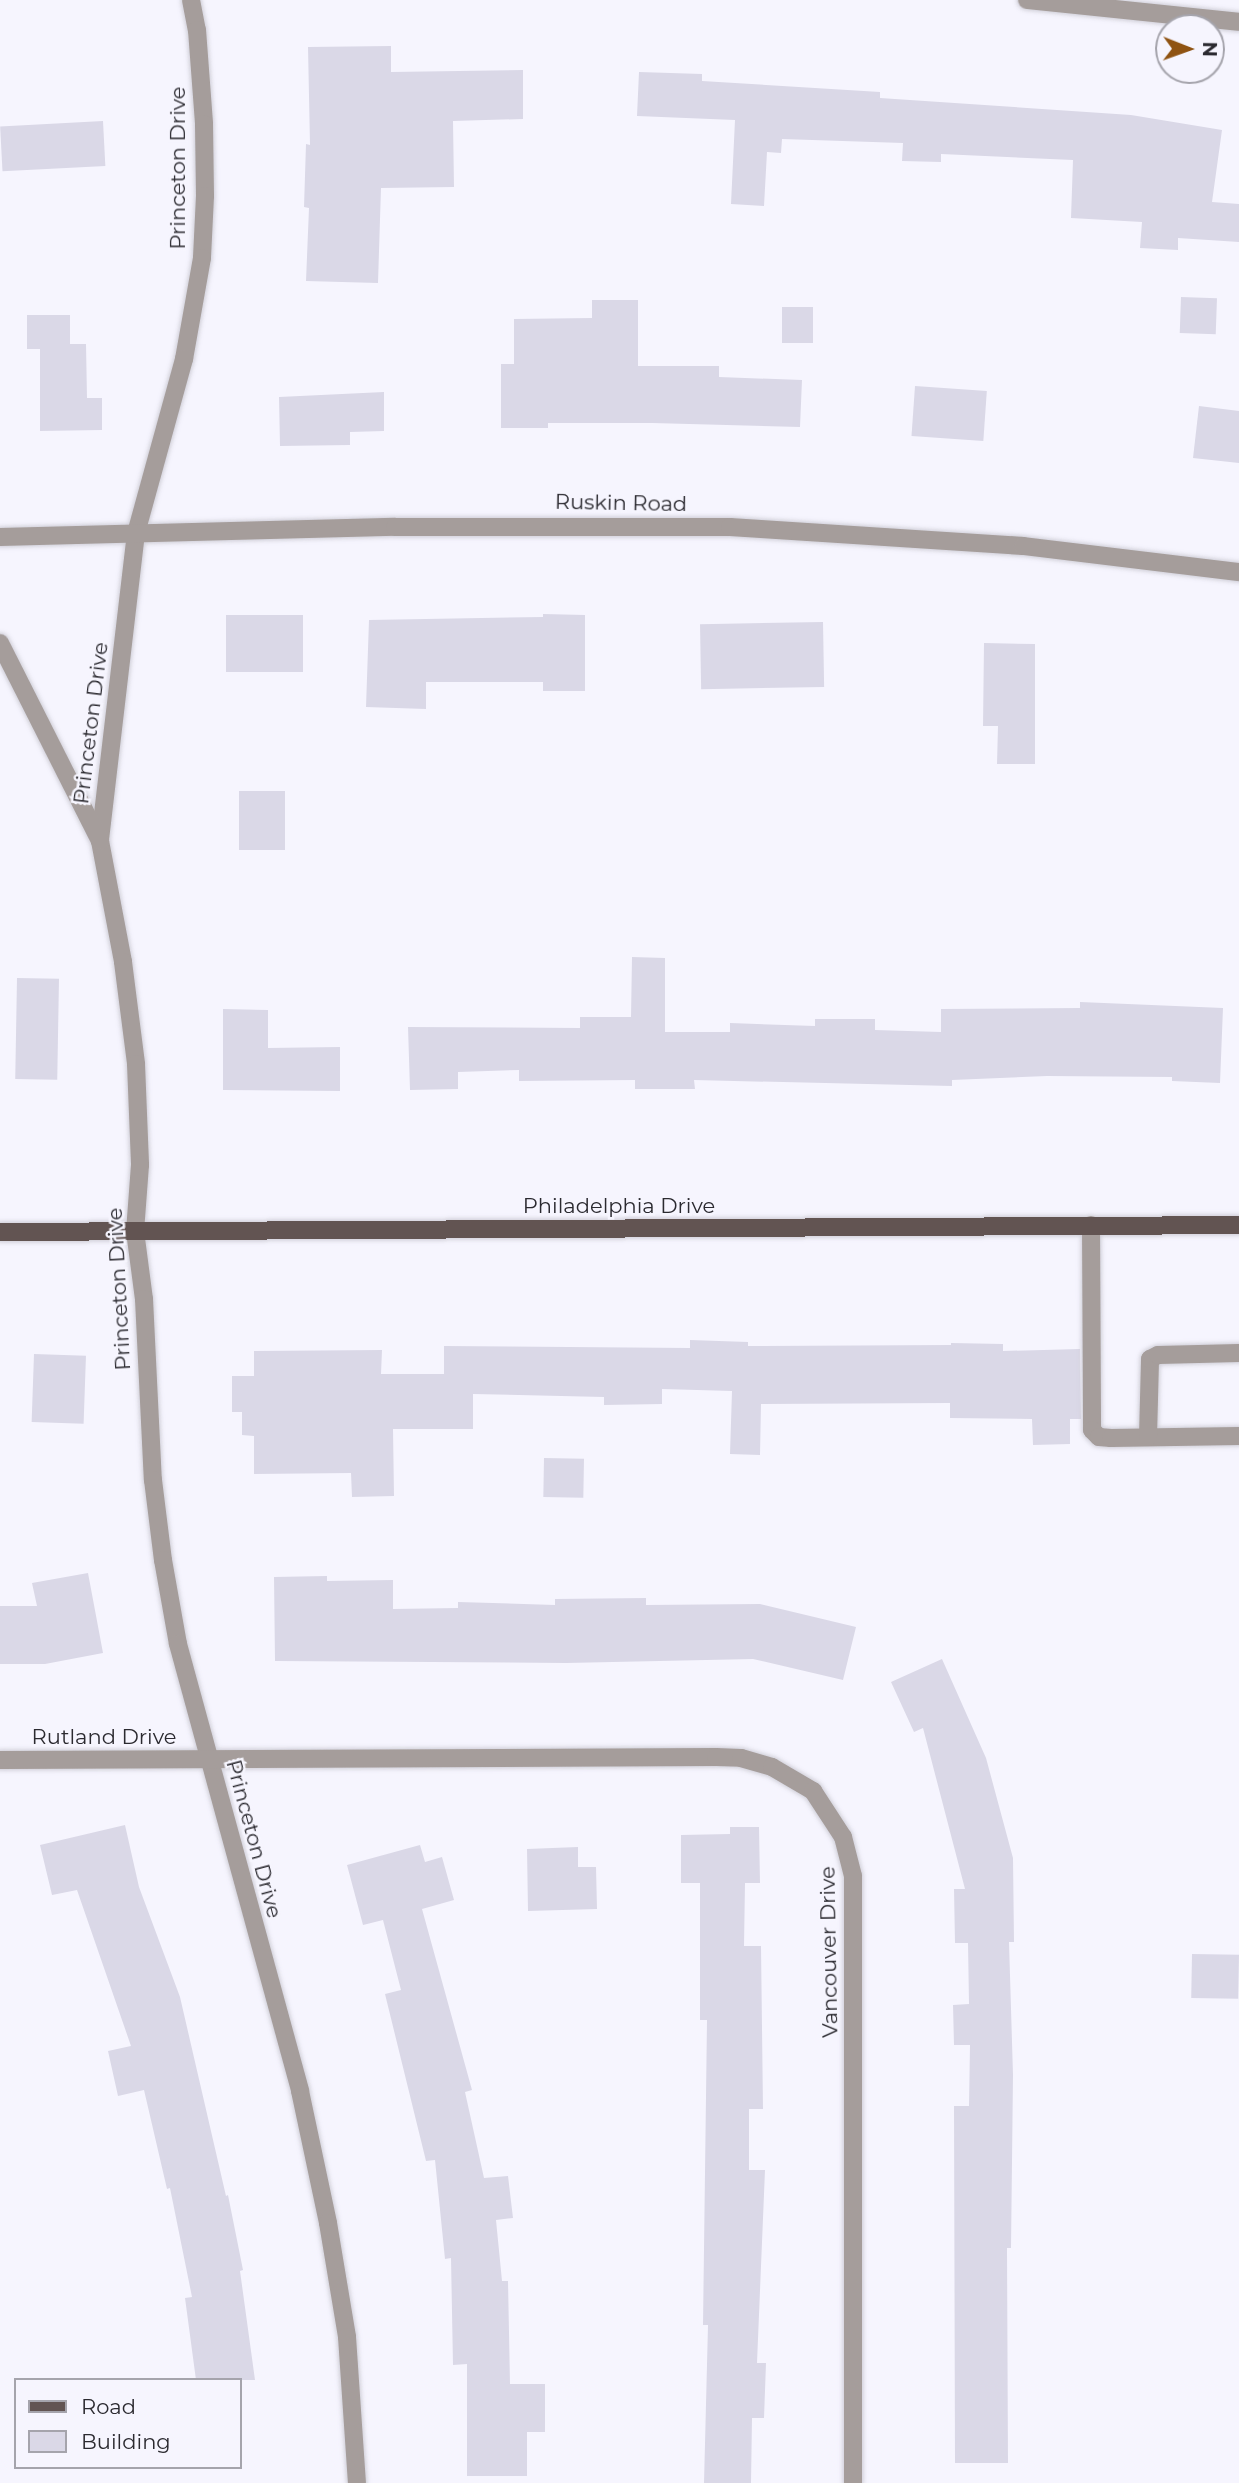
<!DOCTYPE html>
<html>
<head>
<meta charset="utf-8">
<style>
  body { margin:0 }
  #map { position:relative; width:1239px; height:2483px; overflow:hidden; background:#f6f5fe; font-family:Montserrat,sans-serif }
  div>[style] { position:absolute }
  .building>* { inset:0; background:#dad8e7; transform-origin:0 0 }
  .roads { filter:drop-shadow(0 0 2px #d1d0d9) drop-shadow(0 0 2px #d1d0d9) }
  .minor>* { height:18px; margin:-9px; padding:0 9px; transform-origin:9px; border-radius:9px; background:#a59d9b }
  .major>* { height:18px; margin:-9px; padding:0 9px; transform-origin:9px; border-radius:9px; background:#625452 }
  span { translate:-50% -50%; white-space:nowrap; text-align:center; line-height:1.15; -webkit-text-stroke:5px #f6f5fe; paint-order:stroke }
  .street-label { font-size:21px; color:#2b2a30 }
  .legend { position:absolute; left:14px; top:2378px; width:228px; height:91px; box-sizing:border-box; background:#f6f5fe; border:2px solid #a5a4ac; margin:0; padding:9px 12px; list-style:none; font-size:21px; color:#2b2a30 }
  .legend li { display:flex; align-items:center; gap:14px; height:35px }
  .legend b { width:35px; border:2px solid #a5a4ac }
  .north { position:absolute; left:1155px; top:14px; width:70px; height:70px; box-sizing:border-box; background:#f6f5fe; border:2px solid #a5a4ac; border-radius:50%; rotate:91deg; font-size:19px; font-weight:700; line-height:28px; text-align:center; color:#2b2a30 }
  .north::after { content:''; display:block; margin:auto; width:24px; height:32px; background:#8f5312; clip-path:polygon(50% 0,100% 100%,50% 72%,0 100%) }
</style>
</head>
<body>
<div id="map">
  <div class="building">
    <div style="clip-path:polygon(391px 46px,391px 72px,523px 70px,523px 119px,453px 121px,454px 187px,381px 188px,378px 283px,306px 281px,309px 208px,304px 207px,306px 144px,310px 145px,308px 47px)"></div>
    <div style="clip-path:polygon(639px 72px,702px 74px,702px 81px,880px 92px,880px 98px,1131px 115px,1222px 130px,1212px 202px,1239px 204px,1239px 242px,1178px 238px,1178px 250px,1140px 248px,1142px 222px,1071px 218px,1073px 160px,941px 154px,941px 162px,902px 161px,903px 143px,782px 139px,781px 153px,767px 152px,764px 206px,731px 204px,735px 120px,637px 116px)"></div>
    <div style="left:103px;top:121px;width:45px;height:103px;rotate:87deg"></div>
    <div style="left:1181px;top:297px;width:36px;height:36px;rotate:2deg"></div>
    <div style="clip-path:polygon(592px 300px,638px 300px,638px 366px,719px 366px,719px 377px,802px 380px,800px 427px,652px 423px,548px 423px,548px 428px,501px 428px,501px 364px,514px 364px,514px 319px,592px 318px)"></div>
    <div style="left:782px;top:307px;width:31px;height:36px"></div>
    <div style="clip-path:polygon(27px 315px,70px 315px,70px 344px,86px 344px,87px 398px,102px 398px,102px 430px,40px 431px,40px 349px,27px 349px)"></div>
    <div style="left:915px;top:386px;width:72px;height:50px;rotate:4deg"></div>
    <div style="clip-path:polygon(384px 392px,384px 431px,350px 432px,350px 445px,280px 446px,279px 397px)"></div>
    <div style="clip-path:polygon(1199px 406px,1239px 411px,1239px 463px,1193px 458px)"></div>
    <div style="clip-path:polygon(543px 614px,585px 615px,585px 691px,543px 691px,543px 682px,426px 682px,426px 709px,366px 707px,369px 620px,543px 617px)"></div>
    <div style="left:226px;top:615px;width:77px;height:57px"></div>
    <div style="left:823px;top:622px;width:65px;height:123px;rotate:89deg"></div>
    <div style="clip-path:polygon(984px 643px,1035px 644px,1035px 764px,997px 764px,998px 726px,983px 726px)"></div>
    <div style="left:239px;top:791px;width:46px;height:59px"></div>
    <div style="clip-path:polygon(632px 957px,665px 958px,665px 1032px,730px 1032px,730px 1023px,815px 1026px,815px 1019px,875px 1019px,875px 1030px,941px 1032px,941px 1009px,1080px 1008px,1080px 1002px,1223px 1008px,1220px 1083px,1172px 1081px,1172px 1077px,1047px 1076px,952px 1080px,952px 1086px,694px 1080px,695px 1089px,635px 1089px,635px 1080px,519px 1081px,519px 1070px,458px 1072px,458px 1089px,410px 1090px,408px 1027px,580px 1028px,580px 1017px,631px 1017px)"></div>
    <div style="left:17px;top:978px;width:42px;height:101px;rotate:1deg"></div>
    <div style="clip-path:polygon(223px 1009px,268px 1010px,268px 1048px,340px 1047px,340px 1091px,223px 1090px)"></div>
    <div style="clip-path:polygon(690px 1340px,748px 1342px,748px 1346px,951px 1345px,951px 1343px,1003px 1344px,1003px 1351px,1080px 1349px,1081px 1419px,1070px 1419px,1070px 1444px,1033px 1445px,1032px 1419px,950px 1418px,950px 1403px,761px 1404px,760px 1455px,730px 1454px,732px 1391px,662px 1389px,662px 1404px,604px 1405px,604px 1397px,473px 1394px,473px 1429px,393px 1429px,394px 1496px,352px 1497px,351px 1473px,254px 1474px,254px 1436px,242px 1435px,242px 1412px,232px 1412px,232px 1376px,254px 1376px,254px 1351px,382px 1350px,381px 1374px,444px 1374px,444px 1346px,690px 1348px)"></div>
    <div style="left:34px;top:1354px;width:52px;height:68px;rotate:2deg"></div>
    <div style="left:544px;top:1458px;width:40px;height:39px;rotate:1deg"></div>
    <div style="clip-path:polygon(88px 1573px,103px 1653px,45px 1664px,0 1664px,0 1606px,37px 1606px,32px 1583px)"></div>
    <div style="clip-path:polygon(327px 1576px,327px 1581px,393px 1580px,393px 1609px,458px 1608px,458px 1602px,555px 1605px,555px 1599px,646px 1598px,646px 1605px,760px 1604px,856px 1627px,843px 1680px,753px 1659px,566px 1663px,275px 1661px,274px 1577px)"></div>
    <div style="clip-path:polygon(942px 1659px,986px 1758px,1013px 1858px,1014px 1942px,1009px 1942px,1013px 2075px,1011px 2248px,1007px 2248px,1008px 2463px,955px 2463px,954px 2106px,969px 2106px,970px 2045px,954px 2045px,953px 2005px,969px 2004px,968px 1943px,955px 1943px,954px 1889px,965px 1889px,923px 1728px,914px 1732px,891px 1682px)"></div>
    <div style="clip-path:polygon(125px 1825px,139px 1887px,180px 1997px,226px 2196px,228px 2195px,243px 2270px,240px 2271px,255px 2380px,196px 2380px,185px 2298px,192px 2297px,170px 2188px,167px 2189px,144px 2090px,118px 2096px,108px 2051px,131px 2046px,77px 1890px,52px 1895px,40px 1845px)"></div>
    <div style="clip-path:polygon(730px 1827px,759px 1827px,760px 1883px,745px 1883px,744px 1946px,761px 1946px,763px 2109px,749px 2109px,749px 2170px,765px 2170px,757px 2363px,766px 2363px,764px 2418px,752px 2418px,751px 2483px,704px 2483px,708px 2325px,703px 2325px,707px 2020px,700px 2020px,700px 1883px,681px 1883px,681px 1835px,730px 1834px)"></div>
    <div style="clip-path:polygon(420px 1845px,425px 1862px,442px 1857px,454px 1900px,422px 1909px,472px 2090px,465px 2092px,484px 2178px,508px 2176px,513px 2218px,496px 2220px,502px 2281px,508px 2281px,510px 2384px,545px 2384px,545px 2432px,527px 2432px,527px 2476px,467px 2476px,467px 2364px,453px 2365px,451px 2258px,445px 2259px,435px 2160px,426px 2161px,385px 1994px,401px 1990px,383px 1920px,363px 1925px,347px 1865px)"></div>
    <div style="clip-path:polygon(578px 1847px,578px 1867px,596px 1867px,597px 1909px,528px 1911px,527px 1849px)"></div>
    <div style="left:1192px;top:1954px;width:47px;height:44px;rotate:1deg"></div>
  </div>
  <div class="roads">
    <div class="minor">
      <div style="left:191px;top:0;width:31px;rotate:79deg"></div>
      <div style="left:197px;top:30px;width:94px;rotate:85.7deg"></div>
      <div style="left:204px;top:124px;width:72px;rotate:89.2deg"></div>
      <div style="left:205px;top:196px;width:62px;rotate:92.8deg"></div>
      <div style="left:202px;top:258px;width:103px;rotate:100.1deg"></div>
      <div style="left:184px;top:359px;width:180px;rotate:105.4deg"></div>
      <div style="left:136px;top:533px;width:310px;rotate:96.7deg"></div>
      <div style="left:100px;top:841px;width:123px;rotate:79.2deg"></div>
      <div style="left:123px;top:962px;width:103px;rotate:82.7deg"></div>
      <div style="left:136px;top:1064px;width:101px;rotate:87.7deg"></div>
      <div style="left:140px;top:1165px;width:66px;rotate:94.3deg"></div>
      <div style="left:135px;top:1231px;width:69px;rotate:82.5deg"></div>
      <div style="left:144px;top:1299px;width:181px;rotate:87.2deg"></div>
      <div style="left:153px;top:1480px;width:81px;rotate:82.9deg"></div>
      <div style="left:163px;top:1560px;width:85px;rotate:79.9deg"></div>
      <div style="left:178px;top:1644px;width:463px;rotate:74.7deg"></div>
      <div style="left:300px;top:2091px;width:135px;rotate:78deg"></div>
      <div style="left:328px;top:2223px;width:116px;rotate:80.5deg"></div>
      <div style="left:347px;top:2337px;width:146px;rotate:86.1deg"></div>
      <div style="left:1027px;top:0;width:213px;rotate:5.9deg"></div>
      <div style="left:0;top:537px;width:395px;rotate:-1.5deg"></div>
      <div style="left:395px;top:527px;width:335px"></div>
      <div style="left:730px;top:527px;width:294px;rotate:3.7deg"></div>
      <div style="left:1023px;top:546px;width:218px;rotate:6.9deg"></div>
      <div style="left:0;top:643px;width:222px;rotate:63.2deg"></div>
      <div style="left:1091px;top:1225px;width:205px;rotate:89.7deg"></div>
      <div style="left:1092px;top:1430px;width:10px;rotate:45deg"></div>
      <div style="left:1099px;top:1437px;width:12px;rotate:5deg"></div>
      <div style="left:1111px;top:1438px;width:128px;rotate:-0.9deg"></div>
      <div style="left:1148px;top:1437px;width:78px;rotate:-88.5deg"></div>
      <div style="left:1150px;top:1359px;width:9px;rotate:-27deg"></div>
      <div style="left:1158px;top:1355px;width:81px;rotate:-1.4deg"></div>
      <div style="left:0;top:1760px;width:716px;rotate:-0.24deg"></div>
      <div style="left:716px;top:1757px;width:25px;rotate:2deg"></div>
      <div style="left:741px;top:1758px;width:32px;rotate:16deg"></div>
      <div style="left:772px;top:1767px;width:48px;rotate:30.3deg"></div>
      <div style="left:813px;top:1791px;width:55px;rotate:56.9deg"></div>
      <div style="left:843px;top:1837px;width:40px;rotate:75.6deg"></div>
      <div style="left:853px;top:1876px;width:607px;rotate:90deg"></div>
    </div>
    <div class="major">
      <div style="left:0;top:1232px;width:1239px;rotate:-0.32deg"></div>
    </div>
  </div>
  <div class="street-label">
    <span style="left:178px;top:168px;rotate:-90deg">Princeton Drive</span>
    <span style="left:621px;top:503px;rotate:1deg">Ruskin Road</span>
    <span style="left:91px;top:723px;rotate:-83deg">Princeton Drive</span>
    <span style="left:619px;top:1206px">Philadelphia Drive</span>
    <span style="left:119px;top:1289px;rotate:-93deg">Princeton Drive</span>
    <span style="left:104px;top:1737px">Rutland Drive</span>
    <span style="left:254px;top:1839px;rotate:75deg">Princeton Drive</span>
    <span style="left:829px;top:1952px;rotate:-91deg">Vancouver Drive</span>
  </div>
  <ul class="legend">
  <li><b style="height:9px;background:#625452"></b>Road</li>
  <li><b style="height:19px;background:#dad8e7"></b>Building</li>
  </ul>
  <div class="north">N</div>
</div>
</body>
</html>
